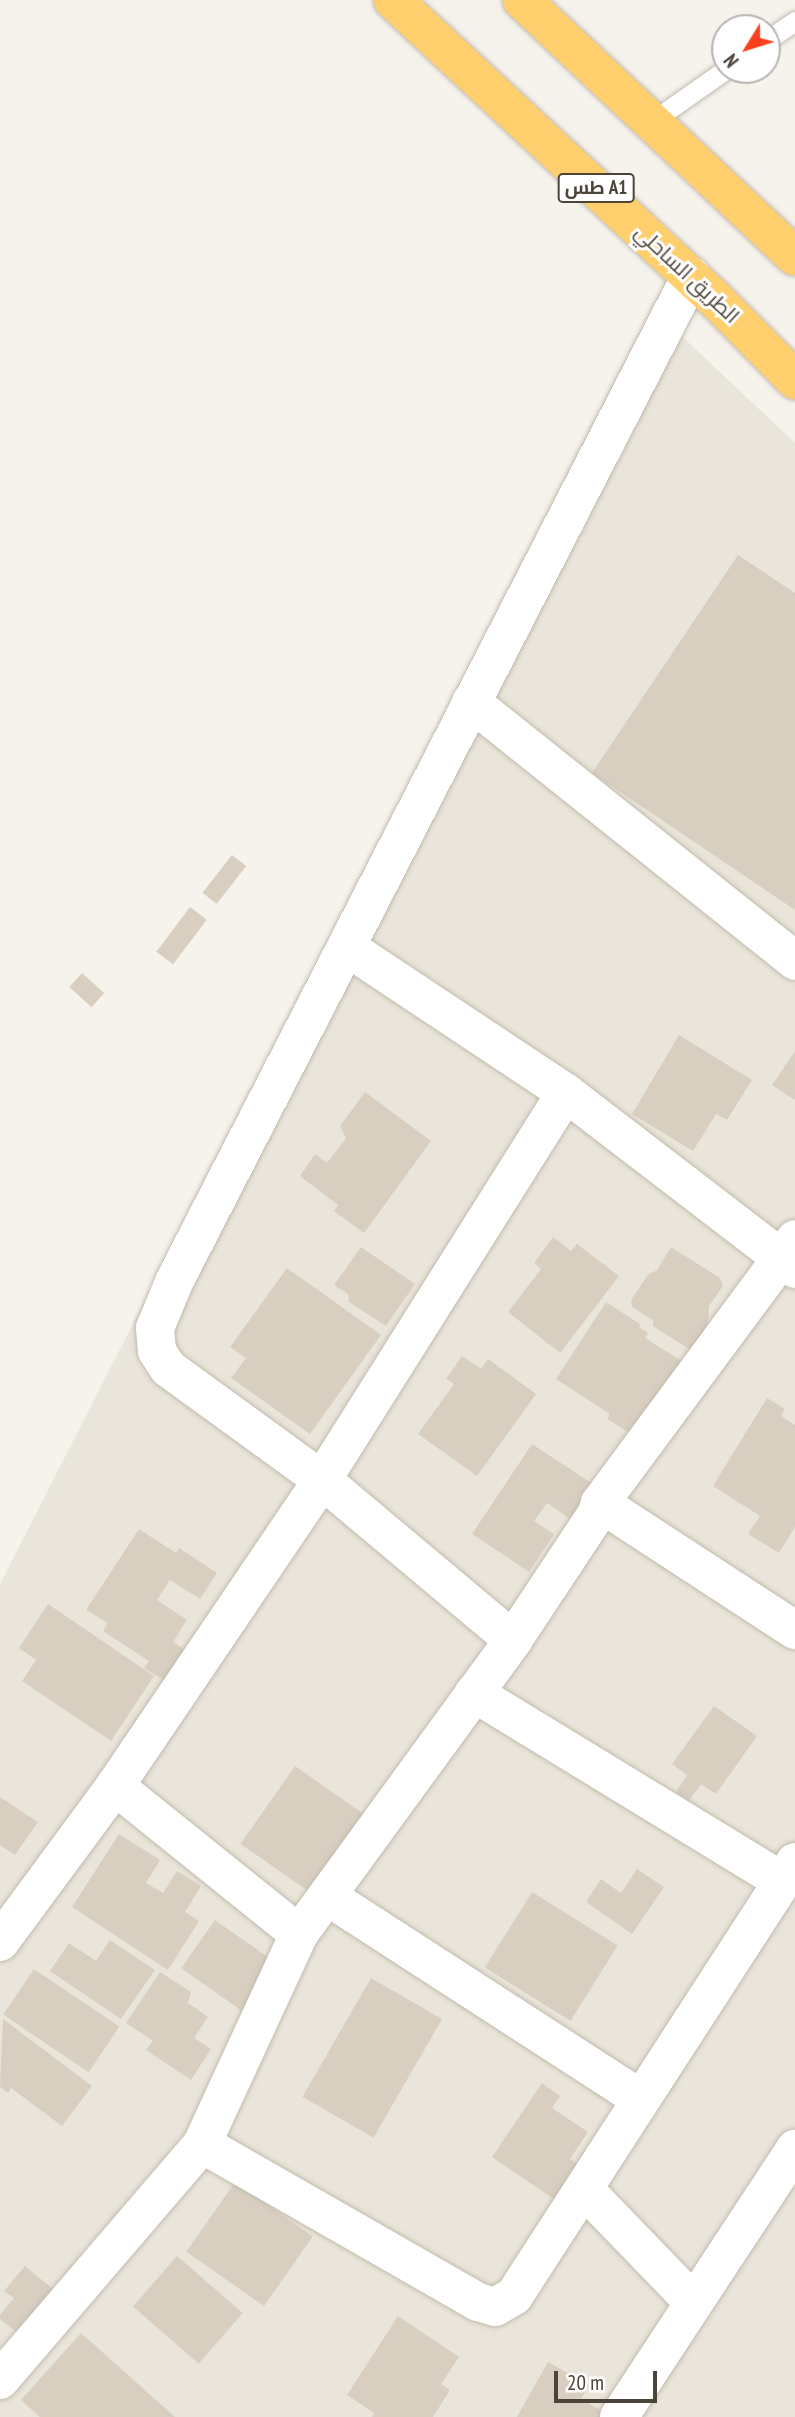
<!DOCTYPE html>
<html>
<head>
<meta charset="utf-8">
<style>
  body { margin:0 }
  #map { position:relative; width:795px; height:2417px; overflow:hidden; background:#f6f3ec; font-family:"PT Sans Narrow",Cairo,sans-serif }
  div>[style] { position:absolute }
  .residential>* { inset:0; background:#eae5da }
  .building>* { inset:0; background:#d8cfc1; transform-origin:0 0 }
  .roads { filter:drop-shadow(0 0 2px #c2bbae) drop-shadow(0 0 2px #c2bbae) }
  .lane>* { height:19px; margin:-9.5px; padding:0 9.5px; transform-origin:9.5px; border-radius:9.5px; background:#fff }
  .street>* { height:38px; margin:-19px; padding:0 19px; transform-origin:19px; border-radius:19px; background:#fff }
  .highway>* { height:38px; margin:-19px; padding:0 19px; transform-origin:19px; border-radius:19px; background:#ffcf6e }
  span { translate:-50% -50%; white-space:nowrap; text-align:center; line-height:1.15; -webkit-text-stroke:6px #fff; paint-order:stroke }
  .shield-label span { padding:2px 5px; background:#fff; border:2px solid; border-radius:5px; -webkit-text-stroke-width:0 }
  .shield-label { font-size:19px; color:#4b4439; font-weight:700 }
  .street-label { font-size:21px; color:#4b4439 }
  .north { position:absolute; left:711px; top:14px; width:70px; height:70px; box-sizing:border-box; background:#fff; border:2px solid #b7b4b0; border-radius:50%; rotate:232deg; font-size:19px; font-weight:700; line-height:28px; text-align:center; color:#4b4439 }
  .north::after { content:''; display:block; margin:auto; width:24px; height:32px; background:#fc3f1d; clip-path:polygon(50% 0,100% 100%,50% 72%,0 100%) }
  .scale { position:absolute; left:554px; top:2371px; width:103px; height:32px; box-sizing:border-box; border:4px solid #4b4439; border-top:0; padding-left:9px; font-size:21px; line-height:24px; white-space:nowrap; color:#4b4439; -webkit-text-stroke:5px #fff; paint-order:stroke }
</style>
</head>
<body>
<div id="map">
  <div class="residential">
    <div style="clip-path:polygon(652px 308px,795px 443px,795px 2417px,0 2417px,0 1584px)"></div>
  </div>
  <div class="building">
    <div style="clip-path:polygon(738px 555px,795px 593px,795px 910px,592px 773px)"></div>
    <div style="left:232px;top:855px;width:18px;height:48px;rotate:38deg"></div>
    <div style="left:190px;top:907px;width:21px;height:56px;rotate:37deg"></div>
    <div style="left:82px;top:973px;width:30px;height:19px;rotate:42deg"></div>
    <div style="clip-path:polygon(679px 1035px,752px 1080px,727px 1120px,716px 1114px,693px 1151px,632px 1114px)"></div>
    <div style="clip-path:polygon(795px 1051px,795px 1100px,772px 1085px)"></div>
    <div style="clip-path:polygon(365px 1092px,431px 1141px,364px 1233px,334px 1211px,338px 1205px,300px 1176px,315px 1154px,327px 1163px,346px 1138px,340px 1126px)"></div>
    <div style="clip-path:polygon(553px 1237px,571px 1251px,577px 1244px,619px 1276px,560px 1353px,508px 1312px,541px 1269px,534px 1263px)"></div>
    <div style="clip-path:polygon(361px 1247px,415px 1284px,386px 1326px,349px 1302px,348px 1294px,334px 1285px)"></div>
    <div style="clip-path:polygon(671px 1247px,720px 1278px,723px 1286px,709px 1306px,708px 1325px,692px 1351px,653px 1326px,653px 1320px,632px 1307px,631px 1300px,648px 1275px,657px 1270px)"></div>
    <div style="clip-path:polygon(287px 1268px,381px 1335px,310px 1434px,231px 1378px,246px 1358px,230px 1347px)"></div>
    <div style="clip-path:polygon(606px 1302px,640px 1324px,639px 1327px,648px 1333px,645px 1338px,691px 1367px,638px 1438px,607px 1419px,610px 1414px,556px 1379px)"></div>
    <div style="clip-path:polygon(462px 1356px,481px 1369px,488px 1359px,536px 1394px,477px 1476px,418px 1434px,454px 1384px,446px 1379px)"></div>
    <div style="clip-path:polygon(767px 1398px,785px 1409px,781px 1416px,795px 1425px,795px 1527px,779px 1553px,748px 1534px,760px 1516px,713px 1486px)"></div>
    <div style="clip-path:polygon(532px 1444px,596px 1486px,573px 1521px,547px 1503px,534px 1521px,554px 1534px,529px 1572px,472px 1534px)"></div>
    <div style="clip-path:polygon(139px 1529px,176px 1553px,179px 1548px,217px 1573px,200px 1599px,170px 1580px,157px 1600px,187px 1620px,173px 1642px,191px 1654px,171px 1684px,144px 1668px,149px 1661px,103px 1631px,108px 1623px,86px 1610px)"></div>
    <div style="clip-path:polygon(48px 1604px,154px 1676px,111px 1741px,22px 1681px,36px 1660px,19px 1648px)"></div>
    <div style="clip-path:polygon(714px 1706px,757px 1736px,716px 1794px,701px 1784px,689px 1801px,676px 1792px,687px 1775px,672px 1764px)"></div>
    <div style="left:295px;top:1766px;width:92px;height:95px;rotate:35deg"></div>
    <div style="clip-path:polygon(0 1797px,38px 1822px,15px 1855px,0 1845px)"></div>
    <div style="clip-path:polygon(119px 1834px,160px 1860px,146px 1883px,163px 1893px,177px 1871px,201px 1886px,185px 1912px,199px 1921px,168px 1970px,72px 1907px)"></div>
    <div style="clip-path:polygon(637px 1869px,664px 1887px,632px 1934px,586px 1902px,601px 1879px,621px 1893px)"></div>
    <div style="left:532px;top:1892px;width:101px;height:89px;rotate:32deg"></div>
    <div style="left:215px;top:1920px;width:74px;height:59px;rotate:35deg"></div>
    <div style="clip-path:polygon(110px 1940px,155px 1970px,121px 2019px,50px 1971px,69px 1943px,96px 1961px)"></div>
    <div style="left:34px;top:1969px;width:103px;height:55px;rotate:34deg"></div>
    <div style="clip-path:polygon(160px 1972px,191px 1992px,188px 2003px,208px 2017px,194px 2038px,211px 2049px,191px 2080px,146px 2050px,153px 2041px,126px 2023px)"></div>
    <div style="left:371px;top:1978px;width:82px;height:137px;rotate:30deg"></div>
    <div style="clip-path:polygon(3px 2019px,92px 2086px,62px 2126px,11px 2088px,8px 2093px,0 2087px)"></div>
    <div style="clip-path:polygon(542px 2083px,560px 2096px,552px 2108px,588px 2132px,570px 2159px,584px 2169px,561px 2204px,492px 2157px)"></div>
    <div style="left:235px;top:2182px;width:95px;height:85px;rotate:35deg"></div>
    <div style="left:177px;top:2256px;width:87px;height:67px;rotate:41deg"></div>
    <div style="clip-path:polygon(25px 2266px,60px 2295px,24px 2338px,0 2319px,0 2315px,14px 2298px,4px 2291px)"></div>
    <div style="clip-path:polygon(398px 2316px,459px 2357px,441px 2384px,450px 2390px,433px 2417px,372px 2417px,374px 2413px,347px 2395px)"></div>
    <div style="clip-path:polygon(81px 2333px,175px 2417px,40px 2417px,21px 2400px)"></div>
    <div style="clip-path:polygon(548px 2362px,589px 2385px,581px 2399px,604px 2412px,601px 2417px,517px 2417px)"></div>
  </div>
  <div class="roads">
    <div class="lane">
      <div style="left:767px;top:40px;width:34px;rotate:-34deg"></div>
      <div style="left:651px;top:122px;width:90px;rotate:-35.1deg"></div>
    </div>
    <div class="street">
      <div style="left:471px;top:702px;width:415px;rotate:38.6deg"></div>
      <div style="left:348px;top:948px;width:262px;rotate:33.6deg"></div>
      <div style="left:566px;top:1093px;width:289px;rotate:37.5deg"></div>
      <div style="left:600px;top:1503px;width:233px;rotate:33.1deg"></div>
      <div style="left:513px;top:1640px;width:249px;rotate:-140deg"></div>
      <div style="left:322px;top:1480px;width:190px;rotate:-144deg"></div>
      <div style="left:168px;top:1368px;width:20px;rotate:-123deg"></div>
      <div style="left:157px;top:1351px;width:23px;rotate:-95deg"></div>
      <div style="left:155px;top:1328px;width:52px;rotate:-67.4deg"></div>
      <div style="left:175px;top:1280px;width:1129px;rotate:-62.8deg"></div>
      <div style="left:474px;top:1693px;width:361px;rotate:31.4deg"></div>
      <div style="left:115px;top:1786px;width:236px;rotate:38.8deg"></div>
      <div style="left:327px;top:1896px;width:374px;rotate:32.9deg"></div>
      <div style="left:0;top:1942px;width:194px;rotate:-53.6deg"></div>
      <div style="left:115px;top:1786px;width:369px;rotate:-55.9deg"></div>
      <div style="left:322px;top:1480px;width:457px;rotate:-57.8deg"></div>
      <div style="left:202px;top:2144px;width:318px;rotate:29.8deg"></div>
      <div style="left:478px;top:2302px;width:18px;rotate:16deg"></div>
      <div style="left:495px;top:2307px;width:22px;rotate:-30deg"></div>
      <div style="left:514px;top:2296px;width:517px;rotate:-57.08deg"></div>
      <div style="left:584px;top:2189px;width:158px;rotate:46deg"></div>
      <div style="left:0;top:2380px;width:311px;rotate:-49.4deg"></div>
      <div style="left:202px;top:2144px;width:231px;rotate:-65.2deg"></div>
      <div style="left:299px;top:1934px;width:364px;rotate:-53.9deg"></div>
      <div style="left:513px;top:1640px;width:152px;rotate:-56.5deg"></div>
      <div style="left:597px;top:1513px;width:10px;rotate:-73deg"></div>
      <div style="left:600px;top:1503px;width:328px;rotate:-53.5deg"></div>
      <div style="left:619px;top:2417px;width:321px;rotate:-56.7deg"></div>
    </div>
    <div class="highway">
      <div style="left:393px;top:0;width:437px;rotate:42.9deg"></div>
      <div style="left:713px;top:297px;width:117px;rotate:45.3deg"></div>
      <div style="left:522px;top:0;width:374px;rotate:43.2deg"></div>
    </div>
  </div>
  <div class="shield-label">
    <span style="left:596px;top:188px">طس A1</span>
  </div>
  <div class="street-label">
    <span style="left:687px;top:274px;rotate:43deg">الطريق الساحلي</span>
  </div>
  <div class="north">N</div>
  <div class="scale">20 m</div>
</div>
</body>
</html>
